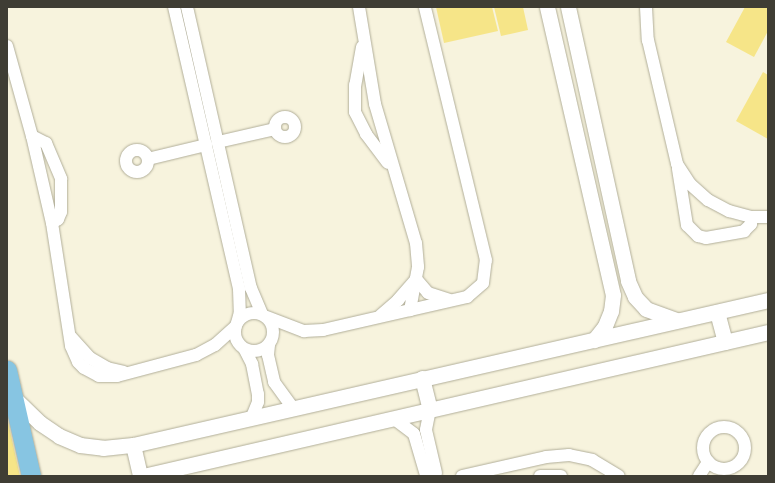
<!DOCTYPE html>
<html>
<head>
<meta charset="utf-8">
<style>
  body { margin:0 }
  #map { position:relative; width:775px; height:483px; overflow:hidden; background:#f7f3dd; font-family:Signika,sans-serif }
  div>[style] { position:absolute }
  .green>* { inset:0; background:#f6e588 }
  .roads { filter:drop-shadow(0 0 1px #b1ae99) drop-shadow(0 0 1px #b1ae99) }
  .minor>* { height:12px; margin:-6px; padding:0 6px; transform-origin:6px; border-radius:6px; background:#fff }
  .minor>.ring { margin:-6px; padding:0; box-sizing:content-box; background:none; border:12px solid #fff; border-radius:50% }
  .tertiary>* { height:15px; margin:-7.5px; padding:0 7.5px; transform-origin:7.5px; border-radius:7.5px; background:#fff }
  .primary>* { height:19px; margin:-9.5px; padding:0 9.5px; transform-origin:9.5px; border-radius:9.5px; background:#87c5e2 }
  span { translate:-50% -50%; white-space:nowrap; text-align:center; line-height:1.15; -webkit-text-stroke:3.5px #fff; paint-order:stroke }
  .frame { position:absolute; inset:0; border:8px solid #3f3d34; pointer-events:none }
</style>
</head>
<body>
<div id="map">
  <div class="green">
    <div style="clip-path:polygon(436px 7px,492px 7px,498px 31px,444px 43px)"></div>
    <div style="clip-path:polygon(494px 7px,523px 7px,528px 30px,501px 36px)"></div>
    <div style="clip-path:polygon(745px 7px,768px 7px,768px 31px,754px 57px,726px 42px)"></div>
    <div style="clip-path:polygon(763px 72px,768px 75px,768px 139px,736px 121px)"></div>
    <div style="clip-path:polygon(7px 417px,20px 476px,7px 476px)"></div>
  </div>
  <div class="roads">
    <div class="minor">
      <div style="left:174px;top:7px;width:289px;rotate:77deg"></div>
      <div style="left:239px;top:289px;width:23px;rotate:88deg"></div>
      <div style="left:240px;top:312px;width:11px;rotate:105deg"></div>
      <div style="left:187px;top:7px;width:288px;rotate:77.2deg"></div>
      <div style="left:251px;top:288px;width:28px;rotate:67deg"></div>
      <div style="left:359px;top:7px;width:98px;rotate:80.6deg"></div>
      <div style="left:375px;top:104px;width:145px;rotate:73.6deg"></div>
      <div style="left:416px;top:243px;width:24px;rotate:85deg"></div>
      <div style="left:418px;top:267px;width:44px;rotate:100.5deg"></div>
      <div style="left:646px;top:7px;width:33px;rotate:87deg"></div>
      <div style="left:648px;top:40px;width:127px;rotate:76.8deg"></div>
      <div style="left:677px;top:164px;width:24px;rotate:57deg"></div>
      <div style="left:690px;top:184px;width:24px;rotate:42deg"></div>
      <div style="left:708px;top:200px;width:24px;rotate:28deg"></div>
      <div style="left:729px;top:211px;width:24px;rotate:15deg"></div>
      <div style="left:752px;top:217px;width:16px"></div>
      <div style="left:7px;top:46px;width:93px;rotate:74.5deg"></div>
      <div style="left:32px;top:136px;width:89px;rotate:77.1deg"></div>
      <div style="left:52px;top:223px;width:124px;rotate:81.2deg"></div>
      <div style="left:71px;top:346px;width:17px;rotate:66deg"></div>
      <div style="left:78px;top:362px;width:8px;rotate:45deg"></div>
      <div style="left:84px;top:368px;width:17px;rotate:28deg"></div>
      <div style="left:99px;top:376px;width:18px"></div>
      <div style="left:117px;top:376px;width:82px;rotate:-14.9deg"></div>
      <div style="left:196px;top:355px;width:21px;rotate:-28deg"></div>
      <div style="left:215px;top:345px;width:28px;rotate:-42deg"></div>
      <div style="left:362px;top:47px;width:39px;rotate:100deg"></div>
      <div style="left:355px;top:85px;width:27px;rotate:90deg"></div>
      <div style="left:355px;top:112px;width:25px;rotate:63deg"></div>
      <div style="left:366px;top:134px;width:36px;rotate:53deg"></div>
      <div class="ring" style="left:275px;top:117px;width:8px;height:8px"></div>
      <div style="left:32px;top:136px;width:16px;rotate:27deg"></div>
      <div style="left:46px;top:143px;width:39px;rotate:67deg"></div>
      <div style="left:61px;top:179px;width:33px;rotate:90deg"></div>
      <div style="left:61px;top:212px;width:8px;rotate:113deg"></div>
      <div style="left:58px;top:219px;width:7px;rotate:146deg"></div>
      <div style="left:218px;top:142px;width:58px;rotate:-12.8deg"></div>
      <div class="ring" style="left:126px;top:150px;width:10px;height:10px"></div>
      <div style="left:148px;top:159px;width:60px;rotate:-13.6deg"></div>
      <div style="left:678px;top:169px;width:57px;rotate:80.9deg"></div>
      <div style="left:687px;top:225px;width:16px;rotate:45deg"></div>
      <div style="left:698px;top:236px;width:8px;rotate:14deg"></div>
      <div style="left:706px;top:238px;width:39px;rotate:-10deg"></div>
      <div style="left:744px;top:231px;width:10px;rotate:-45deg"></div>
      <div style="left:751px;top:224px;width:7px;rotate:-82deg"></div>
      <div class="ring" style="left:235px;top:313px;width:26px;height:26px"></div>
      <div style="left:381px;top:315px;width:23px;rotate:-41deg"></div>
      <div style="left:398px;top:300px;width:28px;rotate:-49deg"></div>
      <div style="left:416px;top:279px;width:18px;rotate:49deg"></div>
      <div style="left:428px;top:293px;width:22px;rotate:18deg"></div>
      <div style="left:267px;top:317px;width:40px;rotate:21deg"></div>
      <div style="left:304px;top:331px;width:19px;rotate:-3deg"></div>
      <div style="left:323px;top:330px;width:148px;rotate:-12.9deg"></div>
      <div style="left:467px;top:297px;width:21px;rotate:-41deg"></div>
      <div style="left:483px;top:283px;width:23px;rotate:-83deg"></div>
      <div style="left:486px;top:260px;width:260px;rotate:-103.6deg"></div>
      <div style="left:71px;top:337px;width:28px;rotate:48deg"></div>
      <div style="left:90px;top:358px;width:20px;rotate:30deg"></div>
      <div style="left:107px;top:368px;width:17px;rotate:13deg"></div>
      <div style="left:269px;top:345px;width:10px;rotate:96deg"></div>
      <div style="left:268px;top:355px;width:28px;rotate:77deg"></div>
      <div style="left:274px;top:382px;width:32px;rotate:54deg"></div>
      <div style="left:245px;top:350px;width:16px;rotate:63deg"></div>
      <div style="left:252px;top:364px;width:31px;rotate:79deg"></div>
      <div style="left:258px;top:394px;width:8px;rotate:90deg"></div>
      <div style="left:258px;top:402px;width:16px;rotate:112deg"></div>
      <div style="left:430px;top:409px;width:21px;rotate:101deg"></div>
      <div style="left:426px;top:430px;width:44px;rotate:76.9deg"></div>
      <div style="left:393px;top:418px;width:26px;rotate:37deg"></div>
      <div style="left:414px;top:434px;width:43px;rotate:73.7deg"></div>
      <div class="ring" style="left:703px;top:427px;width:30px;height:30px"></div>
      <div style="left:462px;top:476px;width:86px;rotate:-12.7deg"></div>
      <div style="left:546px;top:457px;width:23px;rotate:-5deg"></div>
      <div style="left:569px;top:455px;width:24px;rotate:12deg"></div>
      <div style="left:592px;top:460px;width:31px;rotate:31deg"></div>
      <div style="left:540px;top:476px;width:21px"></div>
      <div style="left:699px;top:476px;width:17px;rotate:-57deg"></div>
    </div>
    <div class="tertiary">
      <div style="left:547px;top:7px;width:295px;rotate:77.1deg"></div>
      <div style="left:613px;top:295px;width:16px;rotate:97deg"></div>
      <div style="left:611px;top:311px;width:16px;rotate:112deg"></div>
      <div style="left:605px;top:326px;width:18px;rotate:128deg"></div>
      <div style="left:568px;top:7px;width:280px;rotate:77.6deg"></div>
      <div style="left:628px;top:281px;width:17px;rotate:66deg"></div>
      <div style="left:635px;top:297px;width:16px;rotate:47deg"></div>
      <div style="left:646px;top:309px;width:33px;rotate:20deg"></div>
      <div style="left:717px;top:312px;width:31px;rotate:75deg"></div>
      <div style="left:422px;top:378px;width:32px;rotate:76deg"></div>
      <div style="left:13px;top:397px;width:37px;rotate:44deg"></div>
      <div style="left:40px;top:423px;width:23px;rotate:34deg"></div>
      <div style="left:59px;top:436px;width:23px;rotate:23deg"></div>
      <div style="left:80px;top:445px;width:23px;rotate:7deg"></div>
      <div style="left:103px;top:448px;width:30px;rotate:-6deg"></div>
      <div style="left:133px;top:445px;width:651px;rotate:-12.86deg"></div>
      <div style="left:133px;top:445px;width:32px;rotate:77deg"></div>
      <div style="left:143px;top:476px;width:641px;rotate:-12.97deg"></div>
    </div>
    <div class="primary">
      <div style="left:7px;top:370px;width:109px;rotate:77.2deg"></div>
    </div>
  </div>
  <div class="frame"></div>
</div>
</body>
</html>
